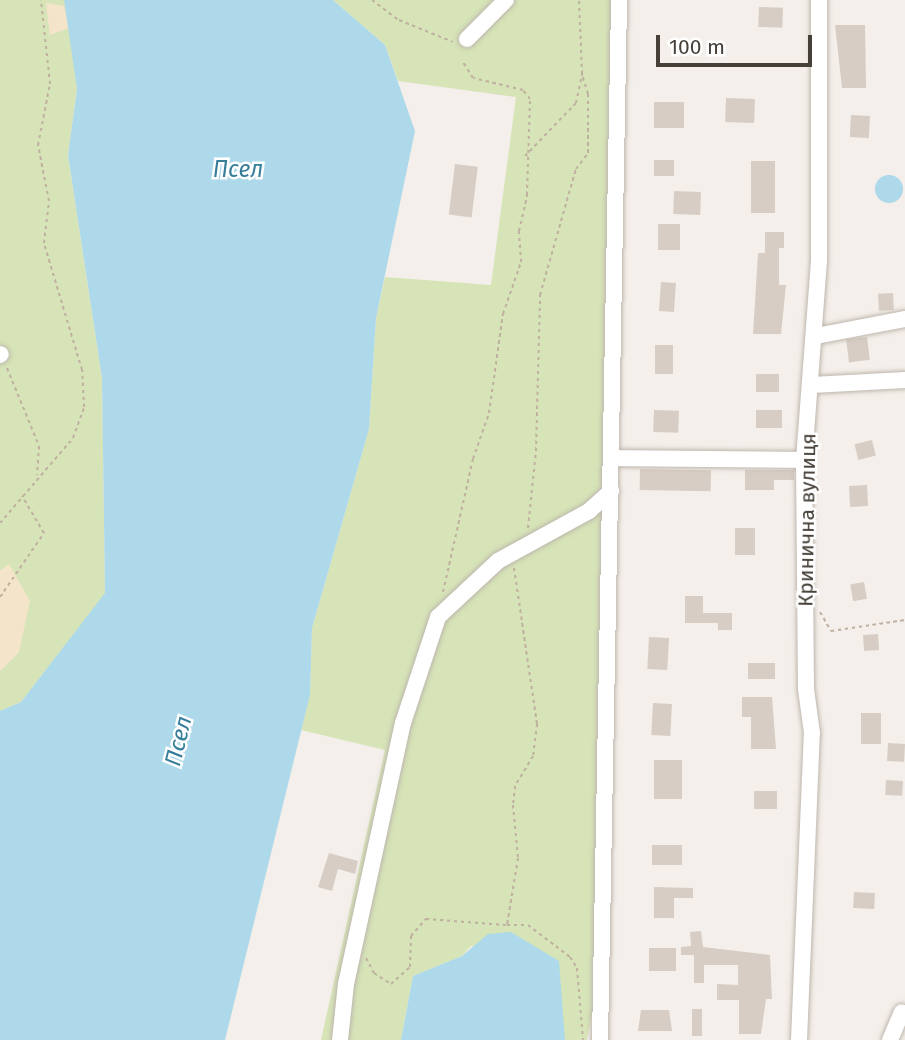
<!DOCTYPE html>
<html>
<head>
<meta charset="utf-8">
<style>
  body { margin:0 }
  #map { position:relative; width:905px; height:1040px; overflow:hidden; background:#f4efea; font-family:"Fira Sans",sans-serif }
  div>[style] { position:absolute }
  .green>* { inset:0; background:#d6e4b7 }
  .sand>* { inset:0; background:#f4e5ca }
  .water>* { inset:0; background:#add9ea }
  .round { border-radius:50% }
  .building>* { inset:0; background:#d7cdc4; transform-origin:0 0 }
  .path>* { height:2px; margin-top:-1px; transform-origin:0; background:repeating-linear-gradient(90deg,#bfb0a0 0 3.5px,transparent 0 7px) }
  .roads { filter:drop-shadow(0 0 2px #beb6ad) drop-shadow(0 0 2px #beb6ad) }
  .minor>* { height:16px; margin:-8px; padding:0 8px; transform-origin:8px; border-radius:8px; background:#fff }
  span { translate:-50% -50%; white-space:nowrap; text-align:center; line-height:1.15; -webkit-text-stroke:5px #fff; paint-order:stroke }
  .street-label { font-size:21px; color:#474039 }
  .water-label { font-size:23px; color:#377e9a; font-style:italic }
  .scale { position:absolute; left:656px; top:35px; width:156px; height:32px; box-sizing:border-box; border:4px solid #474039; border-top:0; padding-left:9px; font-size:21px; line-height:24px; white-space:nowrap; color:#474039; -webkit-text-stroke:5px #fff; paint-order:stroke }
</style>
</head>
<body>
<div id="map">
  <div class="green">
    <div style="clip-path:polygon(0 0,64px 0,69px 28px,77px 89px,68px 155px,102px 378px,105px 594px,21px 702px,0 711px,0 671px,19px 652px,9px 565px,0 571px)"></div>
    <div style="clip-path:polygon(333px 0,613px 0,594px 1003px,587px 1040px,565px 1040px,562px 1032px,558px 961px,471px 946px,462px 956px,413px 976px,401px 1040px,321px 1040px,385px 750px,301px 730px,310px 695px,312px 628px,369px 429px,376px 318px,385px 277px,491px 285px,516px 97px,398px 81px,385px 45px)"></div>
  </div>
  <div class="sand">
    <div style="clip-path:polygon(46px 3px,64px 6px,69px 28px,50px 35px)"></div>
    <div style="clip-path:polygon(9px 564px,30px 601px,19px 652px,0 671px,0 571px)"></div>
  </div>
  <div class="water">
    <div style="clip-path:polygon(64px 0,333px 0,385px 45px,415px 131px,376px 318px,369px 429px,312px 628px,310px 695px,225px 1040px,0 1040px,0 711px,21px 702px,105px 593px,102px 378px,68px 155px,77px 89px)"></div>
    <div class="round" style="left:875px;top:175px;width:28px;height:28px"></div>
    <div style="clip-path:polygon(511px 932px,559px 961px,565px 1040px,401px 1040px,413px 976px,462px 956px,488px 934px)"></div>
  </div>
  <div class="building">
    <div style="left:759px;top:7px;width:24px;height:20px;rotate:2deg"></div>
    <div style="clip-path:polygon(835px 25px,865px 25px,866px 88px,842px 88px)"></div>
    <div style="left:726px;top:98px;width:29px;height:24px;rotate:2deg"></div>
    <div style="left:654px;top:102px;width:30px;height:26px"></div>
    <div style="left:851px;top:115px;width:19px;height:22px;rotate:3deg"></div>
    <div style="left:654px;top:160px;width:20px;height:16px"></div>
    <div style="left:751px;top:161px;width:24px;height:52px"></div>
    <div style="left:455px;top:164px;width:23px;height:51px;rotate:7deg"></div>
    <div style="left:674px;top:191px;width:27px;height:23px;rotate:2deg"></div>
    <div style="left:658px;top:224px;width:22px;height:26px"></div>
    <div style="clip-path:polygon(765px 232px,784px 232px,784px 248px,779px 248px,779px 285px,786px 285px,781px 334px,753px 334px,758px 253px,765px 253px)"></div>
    <div style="left:661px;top:282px;width:15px;height:29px;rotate:4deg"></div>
    <div style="left:893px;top:293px;width:17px;height:15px;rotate:87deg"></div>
    <div style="left:867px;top:337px;width:23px;height:21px;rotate:83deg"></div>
    <div style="left:655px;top:345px;width:18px;height:29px"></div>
    <div style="left:756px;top:374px;width:23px;height:18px"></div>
    <div style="left:654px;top:410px;width:25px;height:22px;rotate:2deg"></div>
    <div style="left:756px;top:410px;width:26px;height:18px"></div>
    <div style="left:872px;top:440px;width:16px;height:18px;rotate:76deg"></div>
    <div style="left:640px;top:469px;width:71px;height:21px;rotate:1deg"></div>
    <div style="clip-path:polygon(745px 470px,794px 470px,794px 480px,774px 480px,774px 490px,745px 490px)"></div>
    <div style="left:867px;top:485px;width:21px;height:18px;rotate:87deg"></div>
    <div style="left:735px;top:528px;width:20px;height:27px"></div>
    <div style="left:864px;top:582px;width:17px;height:14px;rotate:80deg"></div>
    <div style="clip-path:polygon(685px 596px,703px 596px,703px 613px,732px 613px,732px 630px,718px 630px,718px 623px,685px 623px)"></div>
    <div style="left:878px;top:634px;width:16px;height:15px;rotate:86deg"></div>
    <div style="left:649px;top:637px;width:20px;height:32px;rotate:3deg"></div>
    <div style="left:748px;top:663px;width:27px;height:16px"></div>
    <div style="clip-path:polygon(742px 697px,772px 697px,776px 749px,751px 749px,751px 717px,742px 717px)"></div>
    <div style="left:653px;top:703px;width:19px;height:32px;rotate:3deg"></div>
    <div style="left:861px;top:713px;width:20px;height:31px"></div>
    <div style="left:888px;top:743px;width:17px;height:18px;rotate:3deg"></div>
    <div style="left:654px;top:760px;width:28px;height:39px"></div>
    <div style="left:886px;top:780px;width:17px;height:15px;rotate:3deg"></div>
    <div style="left:754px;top:791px;width:23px;height:18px"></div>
    <div style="left:652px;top:845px;width:30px;height:20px"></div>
    <div style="clip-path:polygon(329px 853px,358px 861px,355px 874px,338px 869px,332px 891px,318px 887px)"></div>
    <div style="clip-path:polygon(654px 887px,693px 888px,693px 898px,674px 898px,674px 918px,654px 918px)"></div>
    <div style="left:854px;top:892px;width:21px;height:16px;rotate:3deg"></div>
    <div style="clip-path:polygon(701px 931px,703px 947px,770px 955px,772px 999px,766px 999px,761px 1034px,739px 1034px,739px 1000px,717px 1000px,717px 984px,738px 985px,738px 965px,704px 965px,704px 983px,694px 983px,694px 955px,681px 955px,681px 947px,691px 946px,690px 932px)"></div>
    <div style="left:649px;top:948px;width:27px;height:23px"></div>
    <div style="left:692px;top:1009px;width:10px;height:27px"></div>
    <div style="clip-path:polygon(641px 1010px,669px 1010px,672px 1031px,638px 1031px)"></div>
  </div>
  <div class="path">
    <div style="left:372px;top:0;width:34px;rotate:37deg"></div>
    <div style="left:399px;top:20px;width:58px;rotate:22.2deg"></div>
    <div style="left:525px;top:156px;width:74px;rotate:-46.1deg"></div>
    <div style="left:576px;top:103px;width:30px;rotate:-78deg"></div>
    <div style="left:582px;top:74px;width:74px;rotate:-92.3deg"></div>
    <div style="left:7px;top:368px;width:84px;rotate:67.7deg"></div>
    <div style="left:39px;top:446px;width:29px;rotate:94deg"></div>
    <div style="left:0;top:523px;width:112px;rotate:-49.3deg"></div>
    <div style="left:73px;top:438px;width:33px;rotate:-70deg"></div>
    <div style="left:84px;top:407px;width:37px;rotate:-93deg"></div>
    <div style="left:82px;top:370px;width:133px;rotate:-106.7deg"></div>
    <div style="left:44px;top:243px;width:42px;rotate:-83.2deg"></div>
    <div style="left:49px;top:201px;width:57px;rotate:-101.1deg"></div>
    <div style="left:38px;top:145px;width:62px;rotate:-78.9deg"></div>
    <div style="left:50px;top:84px;width:84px;rotate:-96.1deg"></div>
    <div style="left:528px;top:528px;width:77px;rotate:-84.1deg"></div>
    <div style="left:536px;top:451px;width:156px;rotate:-88.5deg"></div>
    <div style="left:540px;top:295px;width:131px;rotate:-74.1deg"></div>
    <div style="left:576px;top:169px;width:20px;rotate:-53deg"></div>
    <div style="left:588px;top:153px;width:59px;rotate:-90deg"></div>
    <div style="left:588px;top:94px;width:21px;rotate:-107deg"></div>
    <div style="left:514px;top:568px;width:158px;rotate:81.6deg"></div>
    <div style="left:537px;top:724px;width:32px;rotate:97deg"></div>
    <div style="left:533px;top:756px;width:35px;rotate:121deg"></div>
    <div style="left:515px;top:786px;width:19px;rotate:96deg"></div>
    <div style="left:513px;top:805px;width:53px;rotate:84.6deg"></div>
    <div style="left:518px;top:858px;width:68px;rotate:99.3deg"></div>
    <div style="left:507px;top:925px;width:21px"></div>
    <div style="left:528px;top:925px;width:53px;rotate:37.3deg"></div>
    <div style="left:570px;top:957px;width:13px;rotate:58deg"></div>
    <div style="left:577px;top:968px;width:72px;rotate:85.2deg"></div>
    <div style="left:443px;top:592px;width:136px;rotate:-77.3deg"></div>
    <div style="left:473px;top:459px;width:49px;rotate:-70.8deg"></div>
    <div style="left:489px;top:413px;width:100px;rotate:-82deg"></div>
    <div style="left:503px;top:314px;width:55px;rotate:-70.9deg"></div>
    <div style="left:521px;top:262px;width:31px;rotate:-94deg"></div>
    <div style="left:519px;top:231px;width:37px;rotate:-77deg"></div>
    <div style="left:527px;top:195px;width:96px;rotate:-88.2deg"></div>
    <div style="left:530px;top:99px;width:11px;rotate:-128deg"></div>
    <div style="left:523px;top:90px;width:51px;rotate:-166.5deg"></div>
    <div style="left:473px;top:78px;width:19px;rotate:-122deg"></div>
    <div style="left:0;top:597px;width:78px;rotate:-55.5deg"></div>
    <div style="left:44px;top:533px;width:43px;rotate:-120.7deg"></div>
    <div style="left:820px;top:612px;width:22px;rotate:60deg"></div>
    <div style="left:831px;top:631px;width:75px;rotate:-8.5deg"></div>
    <div style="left:366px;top:958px;width:17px;rotate:62deg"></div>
    <div style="left:374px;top:973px;width:20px;rotate:33deg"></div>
    <div style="left:391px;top:984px;width:25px;rotate:-42deg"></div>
    <div style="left:410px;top:967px;width:31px;rotate:-88deg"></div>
    <div style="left:411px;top:936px;width:23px;rotate:-49deg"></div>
    <div style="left:426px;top:919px;width:80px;rotate:4.3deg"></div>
  </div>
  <div class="roads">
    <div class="minor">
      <div style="left:467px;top:39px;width:55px;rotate:-45deg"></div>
      <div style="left:816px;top:336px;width:91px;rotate:-10.8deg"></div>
      <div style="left:0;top:355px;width:1px;rotate:-45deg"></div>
      <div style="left:812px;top:385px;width:93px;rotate:-3.1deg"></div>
      <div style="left:611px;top:458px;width:193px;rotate:0.6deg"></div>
      <div style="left:340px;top:1040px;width:56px;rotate:-83.9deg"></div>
      <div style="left:346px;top:984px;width:267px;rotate:-77.7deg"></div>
      <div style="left:403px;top:723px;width:112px;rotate:-71.7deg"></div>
      <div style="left:438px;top:617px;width:82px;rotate:-43deg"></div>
      <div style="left:498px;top:561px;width:104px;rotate:-28.8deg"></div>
      <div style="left:589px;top:511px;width:30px;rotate:-42deg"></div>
      <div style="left:600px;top:1040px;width:1040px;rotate:-88.95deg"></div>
      <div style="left:799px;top:1040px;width:307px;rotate:-87.6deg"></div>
      <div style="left:812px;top:733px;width:44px;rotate:-97.8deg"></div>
      <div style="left:806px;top:689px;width:229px;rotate:-90.5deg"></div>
      <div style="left:804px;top:460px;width:200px;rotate:-85.7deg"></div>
      <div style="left:819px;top:261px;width:261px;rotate:-90deg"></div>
      <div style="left:890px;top:1040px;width:30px;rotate:-67deg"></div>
    </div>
  </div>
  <div class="street-label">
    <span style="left:807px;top:520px;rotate:-89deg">Кринична вулиця</span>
  </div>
  <div class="water-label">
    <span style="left:238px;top:169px">Псел</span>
    <span style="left:178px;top:741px;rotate:-76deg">Псел</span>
  </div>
  <div class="scale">100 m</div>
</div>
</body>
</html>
